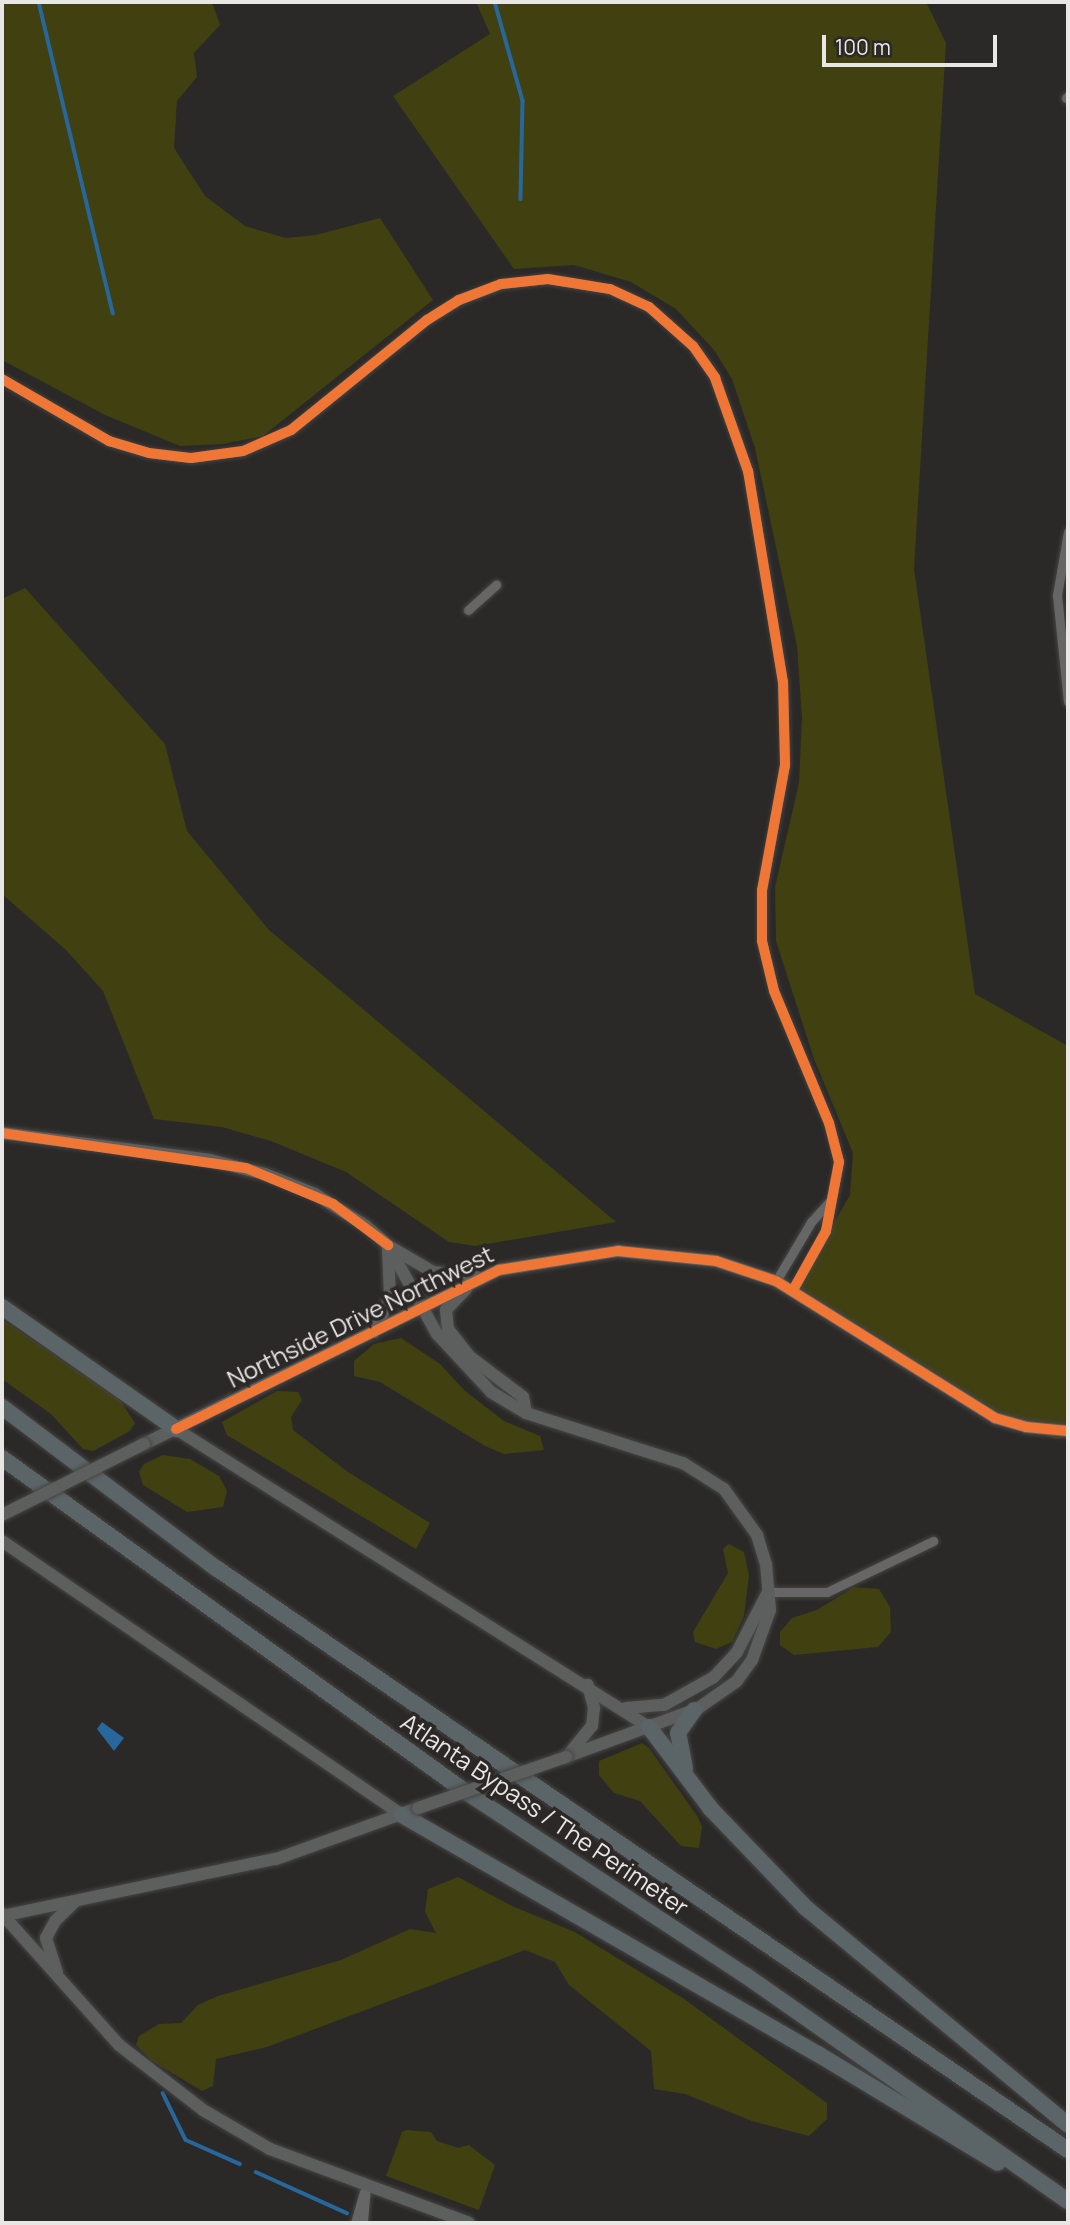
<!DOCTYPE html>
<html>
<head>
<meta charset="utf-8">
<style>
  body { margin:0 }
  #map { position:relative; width:1070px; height:2225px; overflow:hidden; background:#2a2928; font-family:Manrope,sans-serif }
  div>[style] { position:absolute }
  .green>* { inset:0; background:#404011 }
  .water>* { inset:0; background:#28679c }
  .stream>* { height:3.5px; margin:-1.75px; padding:0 1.75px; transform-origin:1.75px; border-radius:1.75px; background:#28679c }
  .roads { filter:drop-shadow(0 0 2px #464544) drop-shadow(0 0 2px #464544) }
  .street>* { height:9px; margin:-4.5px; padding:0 4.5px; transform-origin:4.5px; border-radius:4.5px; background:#676666 }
  .secondary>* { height:12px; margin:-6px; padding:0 6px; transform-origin:6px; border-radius:6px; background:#5d5f5f }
  .highway>* { height:16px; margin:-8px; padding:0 8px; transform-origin:8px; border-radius:8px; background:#5b6466 }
  .bridges { filter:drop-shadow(0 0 2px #464544) drop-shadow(0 0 2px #464544) }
  .secondary-bridge>* { height:12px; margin:-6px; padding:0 6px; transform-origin:6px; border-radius:6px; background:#5d5f5f }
  .cycleway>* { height:10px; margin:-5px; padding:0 5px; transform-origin:5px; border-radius:5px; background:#f07635 }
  span { translate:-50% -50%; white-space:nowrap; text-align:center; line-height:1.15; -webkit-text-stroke:7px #2b2827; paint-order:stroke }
  .street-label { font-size:24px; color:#e8e7e6 }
  .frame { position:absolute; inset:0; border:4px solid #e8e7e6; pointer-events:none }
  .scale { position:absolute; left:822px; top:35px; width:175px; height:32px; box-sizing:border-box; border:4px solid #e8e7e6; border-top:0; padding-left:9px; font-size:21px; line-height:24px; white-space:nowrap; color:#e8e7e6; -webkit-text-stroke:5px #2b2827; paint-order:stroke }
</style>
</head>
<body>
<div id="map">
  <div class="green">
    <div style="clip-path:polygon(2px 2px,212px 2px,220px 25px,194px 53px,197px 77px,177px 101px,174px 148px,205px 196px,245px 226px,286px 238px,316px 235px,380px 218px,433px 300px,263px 436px,223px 444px,180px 446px,105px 415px,2px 360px)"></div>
    <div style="clip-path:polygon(476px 2px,926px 2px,946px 43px,914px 569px,975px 994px,1068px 1046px,1068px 1438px,1055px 1439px,980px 1412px,895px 1364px,797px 1287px,850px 1195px,853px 1153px,814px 1059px,776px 941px,775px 887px,799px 783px,802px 718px,797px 646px,755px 448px,732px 379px,714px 350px,676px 309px,631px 282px,574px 265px,514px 269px,393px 96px,490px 34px)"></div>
    <div style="clip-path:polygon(25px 588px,165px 744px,187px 831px,269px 930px,616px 1222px,475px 1246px,449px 1242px,346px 1172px,271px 1141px,222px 1127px,154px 1119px,103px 991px,66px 950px,2px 894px,2px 599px)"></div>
    <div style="clip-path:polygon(2px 1319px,120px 1400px,135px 1423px,130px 1431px,93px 1451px,83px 1449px,51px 1414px,2px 1379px)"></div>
    <div style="clip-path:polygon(401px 1338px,440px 1364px,465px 1391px,504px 1421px,540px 1436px,544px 1450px,504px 1454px,485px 1446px,380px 1382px,354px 1376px,354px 1361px,374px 1344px)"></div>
    <div style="clip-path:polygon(277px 1391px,298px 1392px,302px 1400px,291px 1417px,293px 1430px,348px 1472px,430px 1523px,416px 1549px,227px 1435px,222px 1422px)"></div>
    <div style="clip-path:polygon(163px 1455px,190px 1459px,219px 1476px,227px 1491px,223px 1507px,187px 1512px,143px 1485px,139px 1472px,144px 1464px)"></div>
    <div style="clip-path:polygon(729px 1544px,744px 1552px,749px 1575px,744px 1616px,732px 1642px,716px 1649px,695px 1642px,693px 1632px,728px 1573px,723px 1549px)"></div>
    <div style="clip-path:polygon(854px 1587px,879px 1589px,890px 1607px,891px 1632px,878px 1647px,794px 1655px,780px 1645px,780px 1632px,792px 1618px,817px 1610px)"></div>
    <div style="clip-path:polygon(642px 1743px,649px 1748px,698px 1817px,702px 1827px,699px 1848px,681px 1846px,640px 1801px,614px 1793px,599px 1775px,599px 1761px)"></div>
    <div style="clip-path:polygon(458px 1877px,512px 1906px,575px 1932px,684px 1999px,827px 2103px,827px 2119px,809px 2136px,752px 2121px,685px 2094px,654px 2089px,651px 2051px,569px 1985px,555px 1962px,525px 1950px,267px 2047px,216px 2059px,213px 2086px,202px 2091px,152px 2061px,136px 2045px,139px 2036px,159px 2024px,181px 2023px,198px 2005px,218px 1996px,341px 1960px,410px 1929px,436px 1933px,425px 1912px,428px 1889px)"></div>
    <div style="clip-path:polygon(407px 2130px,431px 2132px,437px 2141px,458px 2148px,469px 2145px,495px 2165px,479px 2210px,386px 2176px,402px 2132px)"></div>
  </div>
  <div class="water">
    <div style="clip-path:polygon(102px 1722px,124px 1738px,114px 1751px,97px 1729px)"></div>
  </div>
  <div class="stream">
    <div style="left:39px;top:2px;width:320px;rotate:76.6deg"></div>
    <div style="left:495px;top:2px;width:103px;rotate:74.2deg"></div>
    <div style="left:523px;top:101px;width:98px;rotate:91.2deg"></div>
    <div style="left:163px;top:2093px;width:52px;rotate:63.9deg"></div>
    <div style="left:186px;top:2140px;width:59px;rotate:24deg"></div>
    <div style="left:256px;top:2172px;width:100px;rotate:24.3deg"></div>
  </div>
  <div class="roads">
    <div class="street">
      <div style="left:1066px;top:98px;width:3px;rotate:-45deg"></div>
      <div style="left:2px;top:379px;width:124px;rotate:30.1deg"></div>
      <div style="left:109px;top:441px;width:42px;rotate:16.7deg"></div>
      <div style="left:149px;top:453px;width:42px;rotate:6.8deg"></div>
      <div style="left:191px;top:458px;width:52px;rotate:-7.7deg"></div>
      <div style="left:243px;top:451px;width:52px;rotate:-23.6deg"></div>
      <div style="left:291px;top:430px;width:175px;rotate:-39deg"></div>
      <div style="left:427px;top:320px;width:38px;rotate:-32deg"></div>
      <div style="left:459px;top:300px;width:45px;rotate:-20.9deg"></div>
      <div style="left:501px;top:284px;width:47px;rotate:-6.1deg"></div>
      <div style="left:548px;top:279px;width:63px;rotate:9.2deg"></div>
      <div style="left:610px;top:289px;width:43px;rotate:24.8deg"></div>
      <div style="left:649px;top:307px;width:59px;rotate:41.6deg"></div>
      <div style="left:693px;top:346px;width:39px;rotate:55deg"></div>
      <div style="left:715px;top:378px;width:99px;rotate:70.5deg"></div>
      <div style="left:748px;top:471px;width:214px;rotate:80.6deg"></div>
      <div style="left:783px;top:682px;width:83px;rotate:88.6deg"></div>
      <div style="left:785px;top:765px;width:127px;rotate:100.4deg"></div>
      <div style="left:762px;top:890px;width:51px;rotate:90deg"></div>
      <div style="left:762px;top:941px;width:51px;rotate:76.5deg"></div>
      <div style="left:774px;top:991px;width:143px;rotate:67.4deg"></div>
      <div style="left:829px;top:1123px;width:40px;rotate:75.6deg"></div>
      <div style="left:839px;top:1162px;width:70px;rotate:100.7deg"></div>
      <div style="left:826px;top:1231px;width:68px;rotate:119.2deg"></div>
      <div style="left:1068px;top:532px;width:64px;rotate:99.9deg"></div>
      <div style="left:1057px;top:595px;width:107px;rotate:84.1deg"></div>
      <div style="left:468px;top:610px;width:38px;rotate:-42deg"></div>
      <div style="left:776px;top:1281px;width:69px;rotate:-59.3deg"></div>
      <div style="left:811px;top:1222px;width:31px;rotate:-48deg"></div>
      <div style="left:768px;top:1592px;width:59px"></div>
      <div style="left:827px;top:1592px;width:118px;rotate:-25.7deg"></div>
      <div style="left:355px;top:2223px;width:32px;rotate:-74deg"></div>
      <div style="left:359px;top:2223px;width:4px;rotate:-27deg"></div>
      <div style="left:363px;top:2221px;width:34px;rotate:-85deg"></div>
    </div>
    <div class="secondary">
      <div style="left:2px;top:1133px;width:210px;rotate:7.4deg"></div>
      <div style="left:210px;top:1160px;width:57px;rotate:14.3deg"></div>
      <div style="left:265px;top:1174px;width:54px;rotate:21.8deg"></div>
      <div style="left:315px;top:1194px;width:60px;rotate:32.1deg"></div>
      <div style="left:366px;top:1226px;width:29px;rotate:41deg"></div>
      <div style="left:388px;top:1245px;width:102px;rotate:61.2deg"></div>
      <div style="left:437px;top:1334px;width:79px;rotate:47deg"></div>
      <div style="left:491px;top:1392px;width:41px;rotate:31deg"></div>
      <div style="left:526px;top:1413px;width:165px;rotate:17.7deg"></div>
      <div style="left:683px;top:1463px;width:49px;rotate:32.4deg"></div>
      <div style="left:724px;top:1489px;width:57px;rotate:54.3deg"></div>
      <div style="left:757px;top:1535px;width:30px;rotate:73deg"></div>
      <div style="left:766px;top:1564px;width:46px;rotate:85deg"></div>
      <div style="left:770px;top:1610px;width:53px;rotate:109.8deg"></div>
      <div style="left:752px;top:1660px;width:26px;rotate:126deg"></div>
      <div style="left:737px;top:1681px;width:49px;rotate:145deg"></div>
      <div style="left:697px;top:1709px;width:140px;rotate:159.9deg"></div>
      <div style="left:392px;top:1248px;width:48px;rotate:30.3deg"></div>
      <div style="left:433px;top:1272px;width:43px;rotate:5.3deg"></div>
      <div style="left:466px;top:1289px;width:29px;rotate:134deg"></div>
      <div style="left:446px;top:1310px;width:19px;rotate:84deg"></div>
      <div style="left:448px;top:1329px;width:34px;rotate:52deg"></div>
      <div style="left:469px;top:1356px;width:68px;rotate:37.2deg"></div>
      <div style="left:523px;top:1397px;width:16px;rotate:79deg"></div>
      <div style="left:374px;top:1332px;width:38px;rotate:-65deg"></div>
      <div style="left:390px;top:1297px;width:48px;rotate:-92.4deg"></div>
      <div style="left:176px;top:1429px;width:559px;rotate:32.21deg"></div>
      <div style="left:144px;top:1444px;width:395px;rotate:-26.1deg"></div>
      <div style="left:499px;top:1270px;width:121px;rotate:-9.1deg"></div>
      <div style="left:618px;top:1251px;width:99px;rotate:5.8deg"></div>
      <div style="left:716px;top:1261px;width:63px;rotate:18.4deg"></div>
      <div style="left:776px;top:1281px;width:258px;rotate:32deg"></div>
      <div style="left:995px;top:1418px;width:32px;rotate:16deg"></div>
      <div style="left:1026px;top:1427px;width:42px;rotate:5.4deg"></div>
      <div style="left:2px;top:1541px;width:485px;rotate:34.4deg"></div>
      <div style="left:626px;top:1708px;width:38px;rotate:-5deg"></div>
      <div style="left:664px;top:1705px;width:57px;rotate:-29.2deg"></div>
      <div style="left:714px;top:1677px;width:34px;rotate:-47deg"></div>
      <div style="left:737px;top:1652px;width:68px;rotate:-62.7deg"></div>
      <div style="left:569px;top:1754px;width:36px;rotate:-51deg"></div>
      <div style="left:592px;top:1726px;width:18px;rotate:-84deg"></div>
      <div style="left:594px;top:1708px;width:24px;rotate:-105deg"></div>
      <div style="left:2px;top:1914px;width:176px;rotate:48.2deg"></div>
      <div style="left:119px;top:2045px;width:106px;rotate:37.7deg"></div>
      <div style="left:203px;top:2110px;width:78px;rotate:30.2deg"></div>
      <div style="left:270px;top:2149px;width:212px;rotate:20.4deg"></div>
      <div style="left:2px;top:1916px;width:280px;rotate:-11.8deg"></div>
      <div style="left:276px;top:1859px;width:151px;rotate:-19.8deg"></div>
      <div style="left:57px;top:1972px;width:36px;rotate:-108deg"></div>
      <div style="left:46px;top:1938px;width:19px;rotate:-62deg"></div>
      <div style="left:55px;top:1921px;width:28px;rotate:-44deg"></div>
    </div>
    <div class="highway">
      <div style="left:2px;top:1307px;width:213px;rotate:35deg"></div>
      <div style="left:2px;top:1407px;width:268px;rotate:37deg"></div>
      <div style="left:216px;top:1568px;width:1032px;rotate:34.34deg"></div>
      <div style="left:2px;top:1458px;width:568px;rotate:35.76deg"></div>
      <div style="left:463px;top:1790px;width:337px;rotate:33.3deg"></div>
      <div style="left:745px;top:1975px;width:394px;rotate:35deg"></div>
      <div style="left:649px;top:1727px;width:103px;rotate:52.9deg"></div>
      <div style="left:711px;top:1809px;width:137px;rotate:46.2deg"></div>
      <div style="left:806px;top:1908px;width:340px;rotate:39.6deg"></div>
      <div style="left:685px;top:1768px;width:36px;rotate:-101deg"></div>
      <div style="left:678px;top:1733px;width:28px;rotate:-55deg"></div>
      <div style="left:402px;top:1815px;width:480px;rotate:29.9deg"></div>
      <div style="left:818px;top:2054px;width:210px;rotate:31.2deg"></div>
    </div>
  </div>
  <div class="bridges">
    <div class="secondary-bridge">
      <div style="left:2px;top:1515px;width:159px;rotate:-26.6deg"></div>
      <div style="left:418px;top:1808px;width:157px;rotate:-19deg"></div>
    </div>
  </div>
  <div class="cycleway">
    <div style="left:2px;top:379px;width:124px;rotate:30.1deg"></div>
    <div style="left:109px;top:441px;width:42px;rotate:16.7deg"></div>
    <div style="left:149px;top:453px;width:42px;rotate:6.8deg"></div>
    <div style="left:191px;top:458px;width:52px;rotate:-7.7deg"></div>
    <div style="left:243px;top:451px;width:52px;rotate:-23.6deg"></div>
    <div style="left:291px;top:430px;width:175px;rotate:-39deg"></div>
    <div style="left:427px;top:320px;width:38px;rotate:-32deg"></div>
    <div style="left:459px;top:300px;width:45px;rotate:-20.9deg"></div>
    <div style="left:501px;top:284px;width:47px;rotate:-6.1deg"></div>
    <div style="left:548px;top:279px;width:63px;rotate:9.2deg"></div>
    <div style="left:610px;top:289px;width:43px;rotate:24.8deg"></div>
    <div style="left:649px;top:307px;width:59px;rotate:41.6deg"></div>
    <div style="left:693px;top:346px;width:39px;rotate:55deg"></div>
    <div style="left:715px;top:378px;width:99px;rotate:70.5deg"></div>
    <div style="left:748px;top:471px;width:214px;rotate:80.6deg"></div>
    <div style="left:783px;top:682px;width:83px;rotate:88.6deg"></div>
    <div style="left:785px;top:765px;width:127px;rotate:100.4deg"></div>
    <div style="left:762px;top:890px;width:51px;rotate:90deg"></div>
    <div style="left:762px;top:941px;width:51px;rotate:76.5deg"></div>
    <div style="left:774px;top:991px;width:143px;rotate:67.4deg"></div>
    <div style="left:829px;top:1123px;width:40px;rotate:75.6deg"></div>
    <div style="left:839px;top:1162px;width:70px;rotate:100.7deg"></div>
    <div style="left:826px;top:1231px;width:68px;rotate:119.2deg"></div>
    <div style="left:2px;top:1133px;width:246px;rotate:8.2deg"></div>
    <div style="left:246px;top:1168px;width:94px;rotate:22.5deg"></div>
    <div style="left:333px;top:1204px;width:69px;rotate:36.7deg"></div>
    <div style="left:176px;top:1429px;width:360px;rotate:-26.2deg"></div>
    <div style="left:499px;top:1270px;width:121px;rotate:-9.1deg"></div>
    <div style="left:618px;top:1251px;width:99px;rotate:5.8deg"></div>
    <div style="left:716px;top:1261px;width:63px;rotate:18.4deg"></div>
    <div style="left:776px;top:1281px;width:258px;rotate:32deg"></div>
    <div style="left:995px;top:1418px;width:32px;rotate:16deg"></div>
    <div style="left:1026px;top:1427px;width:42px;rotate:5.4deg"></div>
  </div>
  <div class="street-label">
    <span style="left:360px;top:1316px;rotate:-26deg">Northside Drive Northwest</span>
    <span style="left:545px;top:1814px;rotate:34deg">Atlanta Bypass / The Perimeter</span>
  </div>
  <div class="frame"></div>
  <div class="scale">100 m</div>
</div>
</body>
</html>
